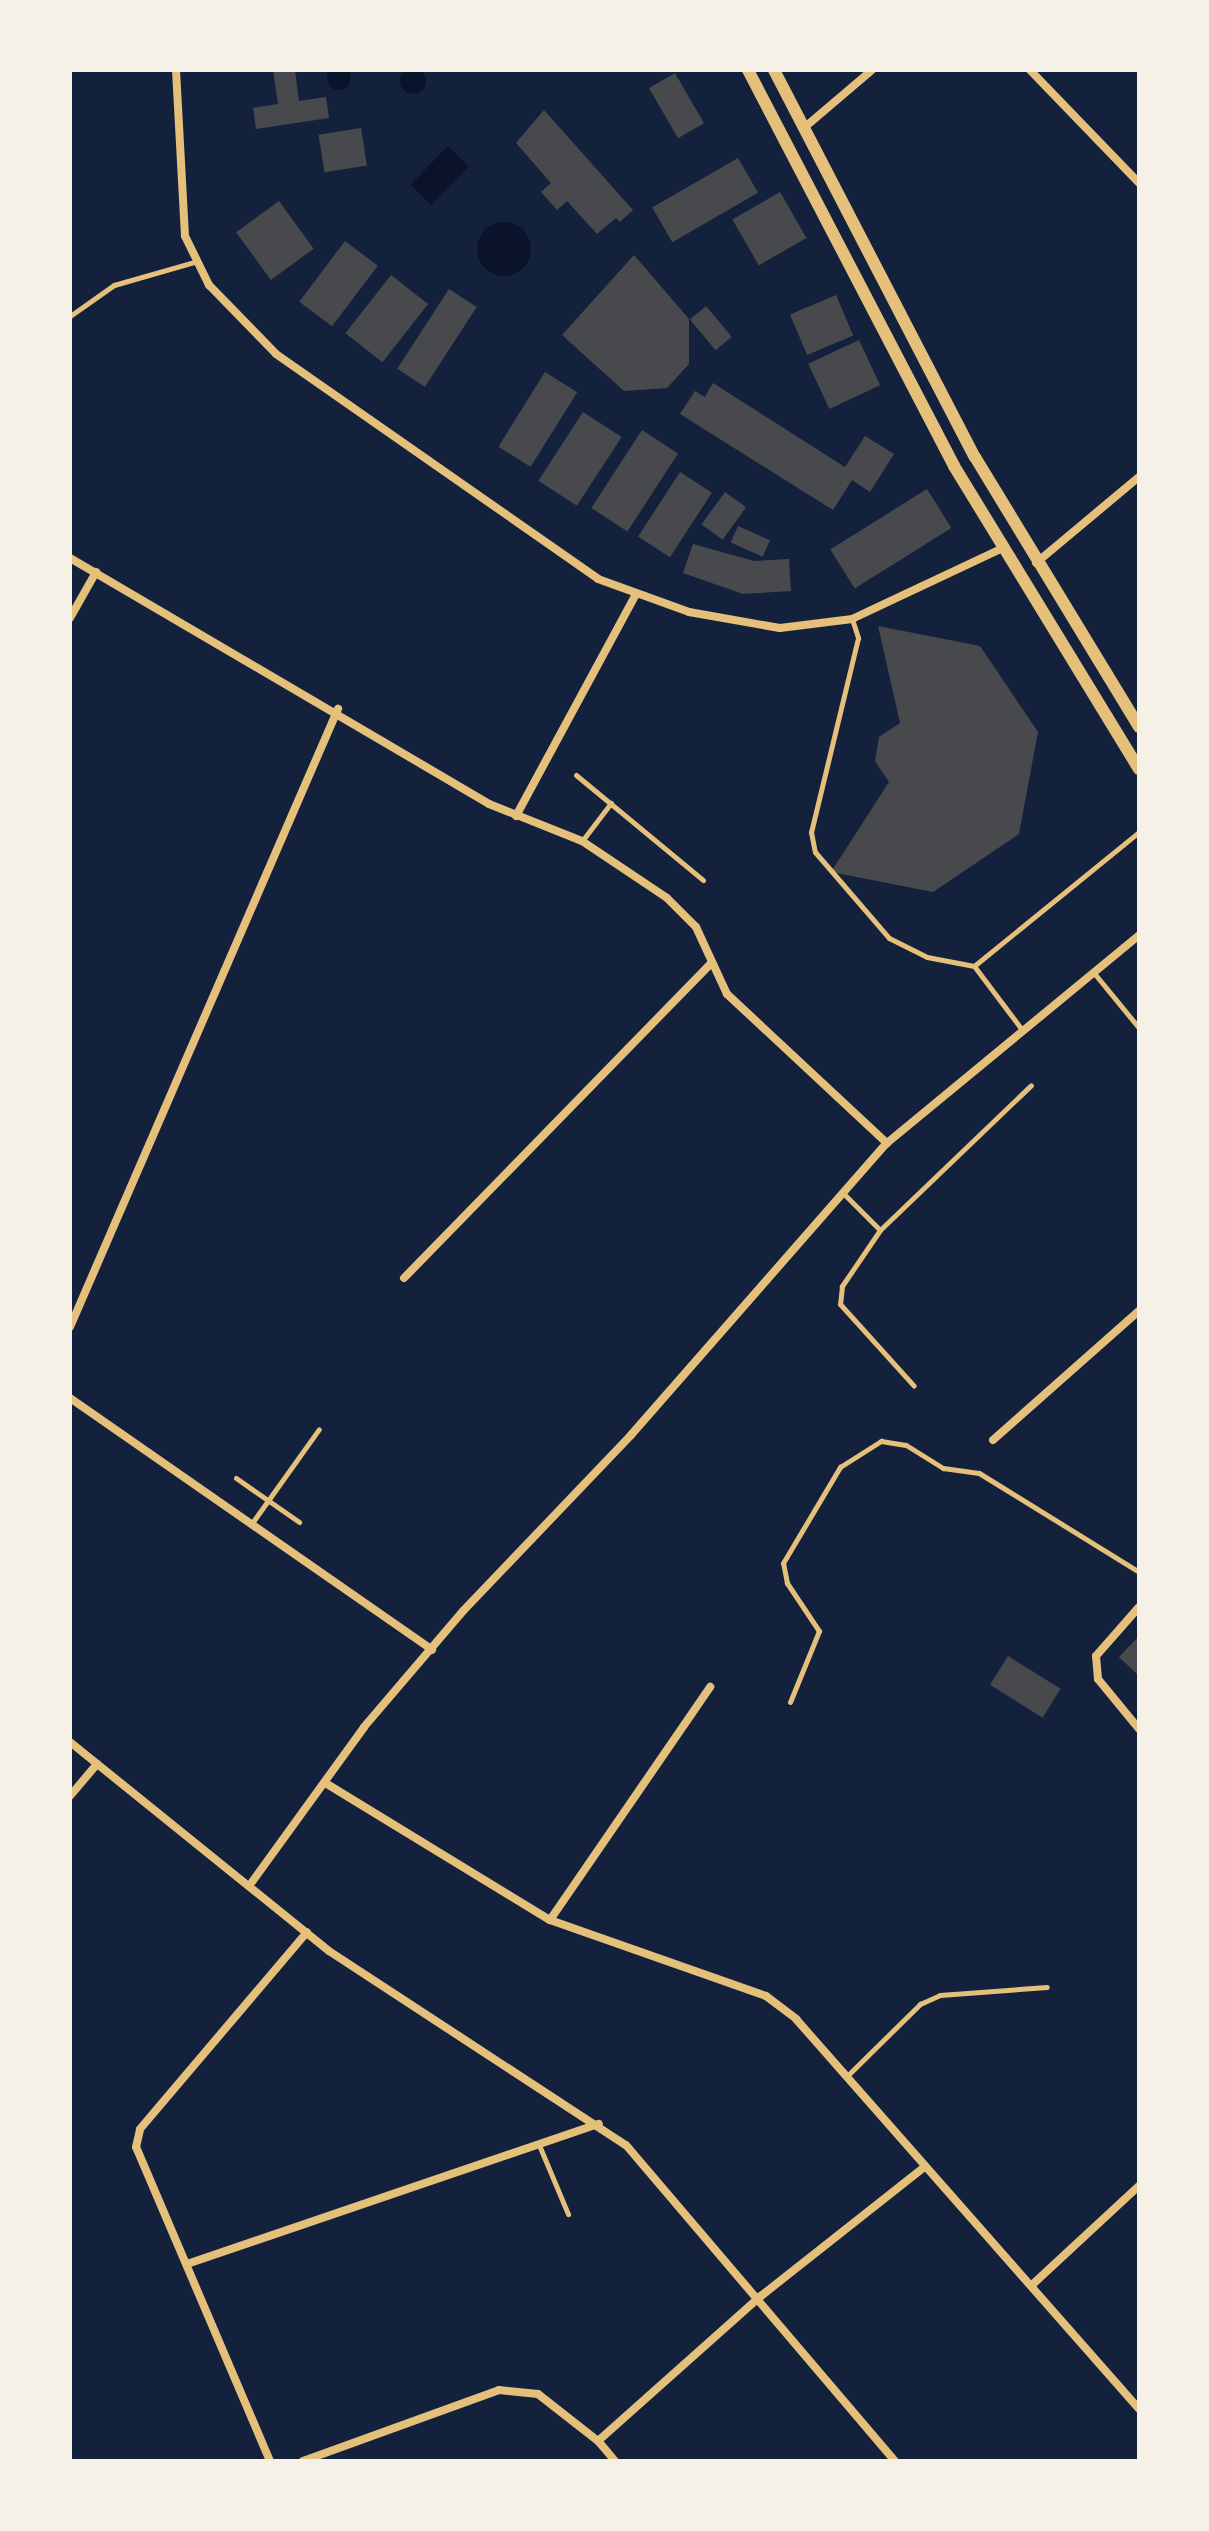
<!DOCTYPE html>
<html>
<head>
<meta charset="utf-8">
<style>
  body { margin:0 }
  #map { position:relative; width:1209px; height:2531px; overflow:hidden; background:#14213d; font-family:Lora,serif }
  div>[style] { position:absolute }
  .water>* { inset:0; background:#0b132b; transform-origin:0 0 }
  .round { border-radius:50% }
  .building>* { inset:0; background:#48494c; transform-origin:0 0 }
  .service>* { height:5px; margin:-2.5px; padding:0 2.5px; transform-origin:2.5px; border-radius:2.5px; background:#e5c07b }
  .minor>* { height:8px; margin:-4px; padding:0 4px; transform-origin:4px; border-radius:4px; background:#e5c07b }
  .tertiary>* { height:12px; margin:-6px; padding:0 6px; transform-origin:6px; border-radius:6px; background:#e5c07b }
  span { translate:-50% -50%; white-space:nowrap; text-align:center; line-height:1.15; -webkit-text-stroke:8px #f6f1e7; paint-order:stroke }
  .frame { position:absolute; inset:0; border:72px solid #f6f1e7; pointer-events:none }
</style>
</head>
<body>
<div id="map">
  <div class="water">
    <div class="round" style="left:327px;top:66px;width:24px;height:24px"></div>
    <div class="round" style="left:400px;top:68px;width:26px;height:26px"></div>
    <div style="left:448px;top:146px;width:29px;height:54px;rotate:44deg"></div>
    <div class="round" style="left:477px;top:222px;width:54px;height:54px"></div>
  </div>
  <div class="building">
    <div style="clip-path:polygon(273px 70px,295px 70px,299px 101px,326px 97px,329px 118px,256px 129px,253px 108px,278px 104px)"></div>
    <div style="left:675px;top:73px;width:58px;height:30px;rotate:60deg"></div>
    <div style="clip-path:polygon(544px 110px,633px 210px,620px 222px,616px 218px,597px 234px,567px 201px,557px 210px,541px 192px,551px 183px,516px 143px)"></div>
    <div style="left:361px;top:128px;width:38px;height:43px;rotate:81deg"></div>
    <div style="left:738px;top:158px;width:40px;height:99px;rotate:60deg"></div>
    <div style="left:780px;top:192px;width:53px;height:55px;rotate:60deg"></div>
    <div style="left:279px;top:201px;width:59px;height:53px;rotate:54deg"></div>
    <div style="left:345px;top:241px;width:41px;height:76px;rotate:37deg"></div>
    <div style="clip-path:polygon(634px 255px,689px 319px,689px 364px,667px 388px,624px 391px,562px 335px)"></div>
    <div style="left:391px;top:275px;width:47px;height:74px;rotate:38deg"></div>
    <div style="left:449px;top:289px;width:33px;height:95px;rotate:33deg"></div>
    <div style="left:836px;top:295px;width:44px;height:50px;rotate:67deg"></div>
    <div style="left:706px;top:306px;width:40px;height:21px;rotate:50deg"></div>
    <div style="left:859px;top:340px;width:50px;height:56px;rotate:65deg"></div>
    <div style="left:545px;top:372px;width:38px;height:88px;rotate:32deg"></div>
    <div style="clip-path:polygon(713px 383px,845px 467px,865px 436px,894px 454px,870px 492px,852px 480px,833px 510px,680px 414px,695px 391px,705px 397px)"></div>
    <div style="left:583px;top:412px;width:46px;height:82px;rotate:33deg"></div>
    <div style="left:642px;top:430px;width:43px;height:93px;rotate:33deg"></div>
    <div style="left:680px;top:472px;width:38px;height:77px;rotate:33deg"></div>
    <div style="left:927px;top:489px;width:46px;height:114px;rotate:58deg"></div>
    <div style="left:725px;top:492px;width:26px;height:40px;rotate:36deg"></div>
    <div style="left:738px;top:526px;width:35px;height:18px;rotate:24deg"></div>
    <div style="clip-path:polygon(693px 544px,754px 561px,789px 559px,791px 591px,743px 594px,683px 573px)"></div>
    <div style="clip-path:polygon(878px 626px,980px 646px,1038px 732px,1019px 834px,933px 892px,831px 872px,889px 782px,875px 761px,879px 737px,900px 723px)"></div>
    <div style="clip-path:polygon(1139px 1636px,1139px 1676px,1119px 1657px)"></div>
    <div style="left:1008px;top:1656px;width:62px;height:34px;rotate:32deg"></div>
  </div>
  <div class="service">
    <div style="left:70px;top:316px;width:54px;rotate:-35.2deg"></div>
    <div style="left:114px;top:285px;width:83px;rotate:-16deg"></div>
    <div style="left:852px;top:619px;width:20px;rotate:72deg"></div>
    <div style="left:858px;top:638px;width:200px;rotate:103.6deg"></div>
    <div style="left:811px;top:832px;width:20px;rotate:79deg"></div>
    <div style="left:815px;top:852px;width:113px;rotate:49.3deg"></div>
    <div style="left:889px;top:938px;width:42px;rotate:26.6deg"></div>
    <div style="left:927px;top:957px;width:48px;rotate:10.8deg"></div>
    <div style="left:576px;top:775px;width:165px;rotate:39.6deg"></div>
    <div style="left:582px;top:841px;width:48px;rotate:-52.7deg"></div>
    <div style="left:1094px;top:973px;width:71px;rotate:50.7deg"></div>
    <div style="left:1023px;top:1031px;width:81px;rotate:-127deg"></div>
    <div style="left:974px;top:966px;width:213px;rotate:-39.1deg"></div>
    <div style="left:843px;top:1193px;width:52px;rotate:45deg"></div>
    <div style="left:880px;top:1230px;width:68px;rotate:124.2deg"></div>
    <div style="left:842px;top:1286px;width:18px;rotate:96deg"></div>
    <div style="left:840px;top:1304px;width:110px;rotate:47.9deg"></div>
    <div style="left:880px;top:1230px;width:209px;rotate:-43.8deg"></div>
    <div style="left:236px;top:1478px;width:77px;rotate:34.9deg"></div>
    <div style="left:252px;top:1523px;width:115px;rotate:-54.5deg"></div>
    <div style="left:790px;top:1702px;width:77px;rotate:-67.8deg"></div>
    <div style="left:819px;top:1631px;width:58px;rotate:-123.7deg"></div>
    <div style="left:787px;top:1583px;width:20px;rotate:-101deg"></div>
    <div style="left:783px;top:1563px;width:112px;rotate:-59.3deg"></div>
    <div style="left:840px;top:1467px;width:49px;rotate:-32.4deg"></div>
    <div style="left:881px;top:1441px;width:25px;rotate:9deg"></div>
    <div style="left:906px;top:1445px;width:44px;rotate:31.9deg"></div>
    <div style="left:943px;top:1468px;width:36px;rotate:8deg"></div>
    <div style="left:979px;top:1473px;width:188px;rotate:31.7deg"></div>
    <div style="left:847px;top:2076px;width:103px;rotate:-44.6deg"></div>
    <div style="left:920px;top:2004px;width:22px;rotate:-24deg"></div>
    <div style="left:940px;top:1995px;width:107px;rotate:-4.3deg"></div>
    <div style="left:539px;top:2145px;width:75px;rotate:67.2deg"></div>
  </div>
  <div class="minor">
    <div style="left:176px;top:70px;width:166px;rotate:86.9deg"></div>
    <div style="left:185px;top:236px;width:55px;rotate:63.9deg"></div>
    <div style="left:209px;top:285px;width:96px;rotate:45.8deg"></div>
    <div style="left:276px;top:354px;width:393px;rotate:34.9deg"></div>
    <div style="left:598px;top:579px;width:97px;rotate:19.9deg"></div>
    <div style="left:689px;top:612px;width:92px;rotate:10deg"></div>
    <div style="left:780px;top:628px;width:73px;rotate:-7.1deg"></div>
    <div style="left:852px;top:619px;width:165px;rotate:-25.2deg"></div>
    <div style="left:1030px;top:70px;width:157px;rotate:46deg"></div>
    <div style="left:805px;top:127px;width:88px;rotate:-40.4deg"></div>
    <div style="left:70px;top:558px;width:486px;rotate:30.4deg"></div>
    <div style="left:489px;top:804px;width:100px;rotate:21.7deg"></div>
    <div style="left:582px;top:841px;width:102px;rotate:33.8deg"></div>
    <div style="left:667px;top:898px;width:41px;rotate:45deg"></div>
    <div style="left:696px;top:927px;width:74px;rotate:65.2deg"></div>
    <div style="left:727px;top:994px;width:219px;rotate:43deg"></div>
    <div style="left:1036px;top:563px;width:134px;rotate:-39.9deg"></div>
    <div style="left:70px;top:618px;width:53px;rotate:-60.5deg"></div>
    <div style="left:516px;top:816px;width:250px;rotate:-61.6deg"></div>
    <div style="left:404px;top:1278px;width:440px;rotate:-45.7deg"></div>
    <div style="left:70px;top:1327px;width:674px;rotate:-66.56deg"></div>
    <div style="left:70px;top:1398px;width:441px;rotate:34.8deg"></div>
    <div style="left:993px;top:1440px;width:195px;rotate:-41.5deg"></div>
    <div style="left:1139px;top:1607px;width:65px;rotate:131.3deg"></div>
    <div style="left:1096px;top:1656px;width:23px;rotate:85deg"></div>
    <div style="left:1098px;top:1679px;width:65px;rotate:50.6deg"></div>
    <div style="left:70px;top:1742px;width:333px;rotate:38.9deg"></div>
    <div style="left:329px;top:1951px;width:355px;rotate:33.2deg"></div>
    <div style="left:626px;top:2145px;width:415px;rotate:49.6deg"></div>
    <div style="left:327px;top:1784px;width:261px;rotate:31.4deg"></div>
    <div style="left:550px;top:1920px;width:229px;rotate:19.4deg"></div>
    <div style="left:766px;top:1996px;width:38px;rotate:37deg"></div>
    <div style="left:796px;top:2019px;width:519px;rotate:48.67deg"></div>
    <div style="left:70px;top:1796px;width:42px;rotate:-49.8deg"></div>
    <div style="left:252px;top:1882px;width:191px;rotate:-54.1deg"></div>
    <div style="left:364px;top:1727px;width:153px;rotate:-49.5deg"></div>
    <div style="left:463px;top:1611px;width:243px;rotate:-46.3deg"></div>
    <div style="left:631px;top:1435px;width:388px;rotate:-48.8deg"></div>
    <div style="left:887px;top:1143px;width:327px;rotate:-39.5deg"></div>
    <div style="left:550px;top:1920px;width:283px;rotate:-55.5deg"></div>
    <div style="left:187px;top:2264px;width:435px;rotate:-18.8deg"></div>
    <div style="left:1033px;top:2284px;width:144px;rotate:-42.8deg"></div>
    <div style="left:270px;top:2461px;width:341px;rotate:-113.1deg"></div>
    <div style="left:136px;top:2147px;width:18px;rotate:-77deg"></div>
    <div style="left:140px;top:2129px;width:258px;rotate:-49.7deg"></div>
    <div style="left:303px;top:2461px;width:208px;rotate:-19.9deg"></div>
    <div style="left:499px;top:2390px;width:39px;rotate:6deg"></div>
    <div style="left:538px;top:2394px;width:76px;rotate:38.1deg"></div>
    <div style="left:615px;top:2461px;width:26px;rotate:-130deg"></div>
    <div style="left:598px;top:2441px;width:218px;rotate:-41.7deg"></div>
    <div style="left:761px;top:2296px;width:206px;rotate:-38.3deg"></div>
  </div>
  <div class="tertiary">
    <div style="left:748px;top:70px;width:446px;rotate:62.5deg"></div>
    <div style="left:954px;top:466px;width:355px;rotate:58.6deg"></div>
    <div style="left:774px;top:70px;width:436px;rotate:62.6deg"></div>
    <div style="left:975px;top:457px;width:316px;rotate:58.7deg"></div>
  </div>
  <div class="frame"></div>
</div>
</body>
</html>
